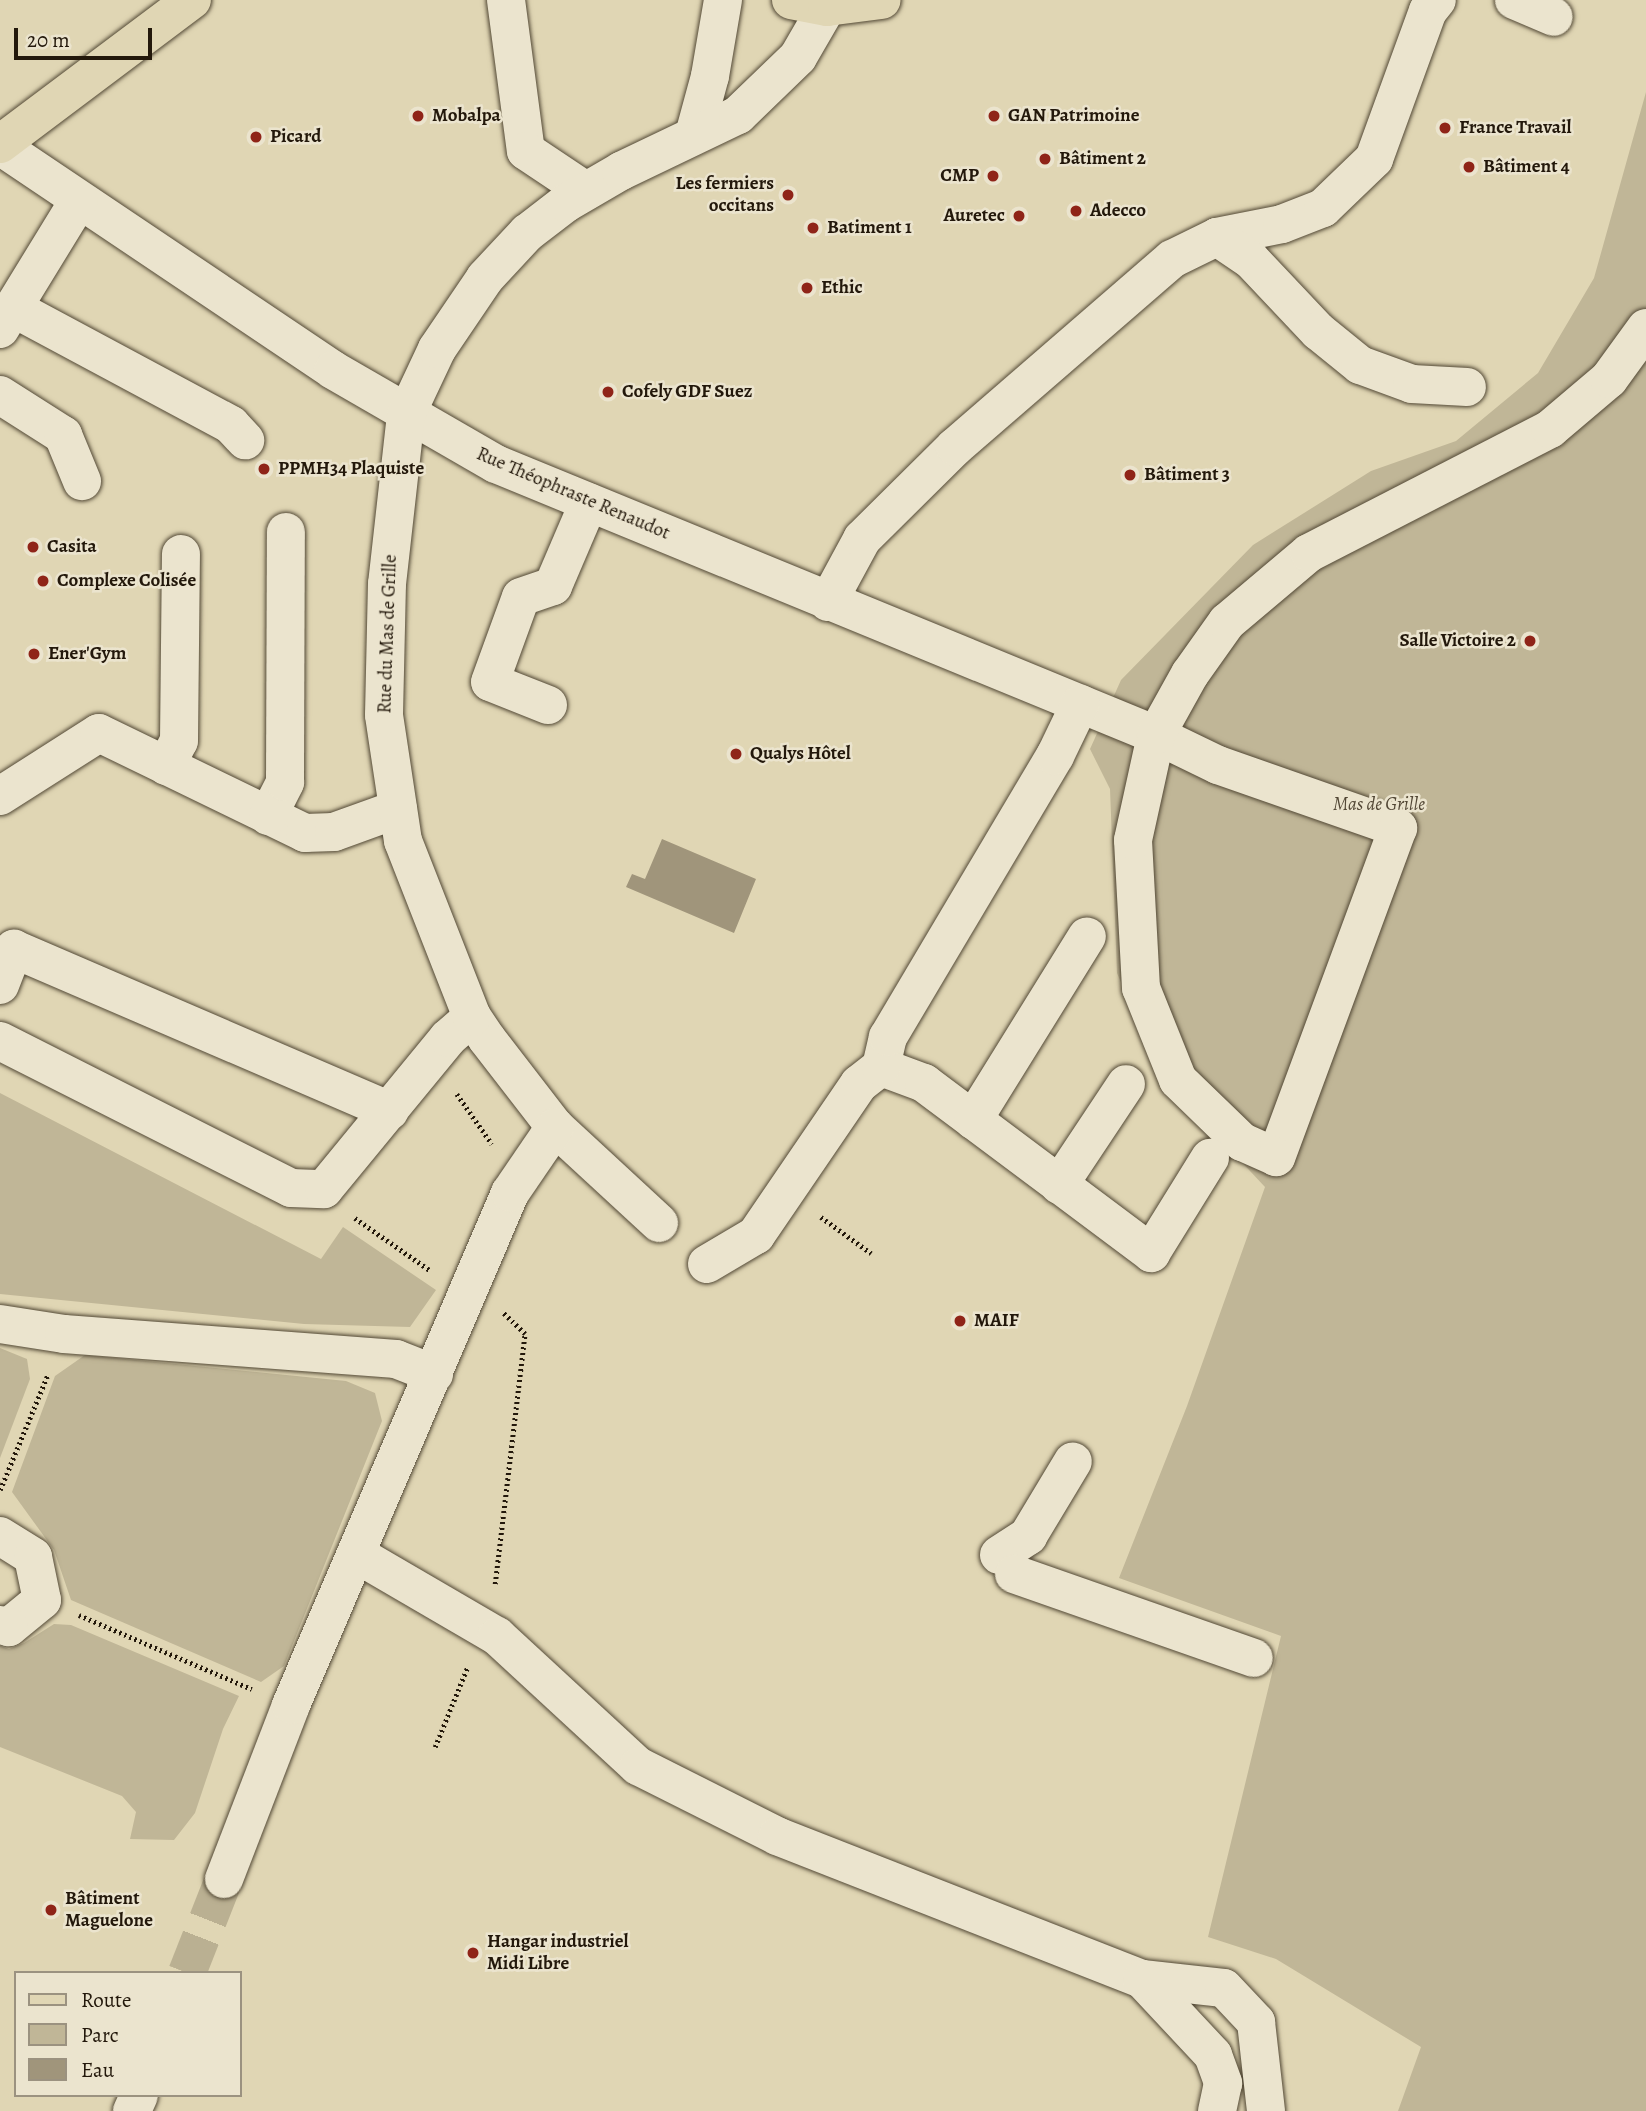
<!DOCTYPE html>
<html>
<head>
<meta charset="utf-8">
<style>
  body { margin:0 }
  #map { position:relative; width:1646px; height:2111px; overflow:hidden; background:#e0d6b4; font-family:Alegreya,serif }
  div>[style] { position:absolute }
  .green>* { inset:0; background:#c0b697 }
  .water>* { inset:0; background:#a0957b }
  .minor-tunnel>* { height:38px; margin-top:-19px; transform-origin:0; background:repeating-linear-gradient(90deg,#bab092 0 38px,transparent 0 57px) }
  .path>* { height:4.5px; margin-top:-2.25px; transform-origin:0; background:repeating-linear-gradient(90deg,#23180b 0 2px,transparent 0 5.5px) }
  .roads { filter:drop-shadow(0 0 2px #524835) drop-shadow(0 0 2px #524835) }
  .minor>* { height:38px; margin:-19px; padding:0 19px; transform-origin:19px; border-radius:19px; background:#ebe4ce }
  .major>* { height:38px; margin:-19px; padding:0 19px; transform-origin:19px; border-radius:19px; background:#e0d6b4 }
  .dots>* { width:19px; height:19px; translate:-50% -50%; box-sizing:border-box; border:4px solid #ebe4ce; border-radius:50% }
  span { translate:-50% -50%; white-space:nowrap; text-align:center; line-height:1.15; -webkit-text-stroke:5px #ebe4ce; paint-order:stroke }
  .poi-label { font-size:19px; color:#23180b; font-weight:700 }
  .left { translate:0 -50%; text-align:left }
  .right { translate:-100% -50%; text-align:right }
  .street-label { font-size:19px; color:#23180b }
  .park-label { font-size:19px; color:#524735; font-style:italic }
  .legend { position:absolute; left:14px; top:1971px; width:228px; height:126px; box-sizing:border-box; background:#ebe4ce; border:2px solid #9b9280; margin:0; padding:9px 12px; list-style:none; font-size:21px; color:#23180b }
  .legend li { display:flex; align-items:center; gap:14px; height:35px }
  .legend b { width:35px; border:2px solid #9b9280 }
  .scale { position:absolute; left:14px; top:28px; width:138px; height:32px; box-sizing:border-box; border:4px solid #23180b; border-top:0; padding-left:9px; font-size:21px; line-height:24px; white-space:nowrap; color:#23180b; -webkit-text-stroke:5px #ebe4ce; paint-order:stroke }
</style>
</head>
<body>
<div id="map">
  <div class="green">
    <div style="clip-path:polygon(1646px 92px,1646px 2111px,1398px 2111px,1421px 2047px,1276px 1959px,1208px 1937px,1281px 1636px,1119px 1578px,1187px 1406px,1265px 1187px,1160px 1075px,1117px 973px,1110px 789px,1090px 749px,1121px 680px,1253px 545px,1371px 471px,1456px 441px,1538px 373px,1594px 278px)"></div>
    <div style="clip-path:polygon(0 1093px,321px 1259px,343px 1227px,436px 1290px,410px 1327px,304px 1324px,0 1294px)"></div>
    <div style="clip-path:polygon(0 1348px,27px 1359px,30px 1379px,0 1458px)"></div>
    <div style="clip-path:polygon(85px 1355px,346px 1381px,375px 1393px,382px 1421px,284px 1666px,261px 1682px,71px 1600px,54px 1550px,12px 1492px,55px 1376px)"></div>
    <div style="clip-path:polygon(54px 1624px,71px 1625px,239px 1696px,223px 1729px,195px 1813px,174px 1840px,130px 1839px,136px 1812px,122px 1796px,0 1747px,0 1646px,9px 1649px,24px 1643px)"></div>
  </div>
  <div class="water">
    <div style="clip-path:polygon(662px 839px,756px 879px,734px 933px,626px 887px,632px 874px,645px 879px)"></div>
  </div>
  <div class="minor-tunnel">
    <div style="left:187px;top:1973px;width:101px;rotate:-68.5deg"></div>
  </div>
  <div class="path">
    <div style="left:457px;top:1094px;width:61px;rotate:55deg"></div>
    <div style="left:821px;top:1217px;width:62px;rotate:35.8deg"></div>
    <div style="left:355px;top:1218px;width:93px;rotate:34.9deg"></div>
    <div style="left:0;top:1490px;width:126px;rotate:-67.5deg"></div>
    <div style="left:495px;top:1584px;width:252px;rotate:-83.2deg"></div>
    <div style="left:525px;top:1334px;width:30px;rotate:-136deg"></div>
    <div style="left:79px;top:1615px;width:188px;rotate:23.2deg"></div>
    <div style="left:435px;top:1747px;width:85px;rotate:-67.9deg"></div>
  </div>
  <div class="roads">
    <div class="minor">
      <div style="left:506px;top:0;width:152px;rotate:82.5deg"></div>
      <div style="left:526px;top:151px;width:72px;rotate:33.7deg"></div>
      <div style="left:1514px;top:0;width:43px;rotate:23deg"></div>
      <div style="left:694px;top:135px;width:61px;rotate:-74.8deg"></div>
      <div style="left:710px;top:76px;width:77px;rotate:-80.3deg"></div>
      <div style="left:0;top:146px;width:401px;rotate:33.9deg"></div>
      <div style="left:333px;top:370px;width:188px;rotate:30deg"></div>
      <div style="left:496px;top:464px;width:713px;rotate:22.32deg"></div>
      <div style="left:1156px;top:735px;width:69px;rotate:25.8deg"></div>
      <div style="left:1218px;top:765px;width:191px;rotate:19.3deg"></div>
      <div style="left:1398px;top:828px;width:351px;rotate:110.3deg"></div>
      <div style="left:1276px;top:1157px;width:37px;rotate:-156deg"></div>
      <div style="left:1242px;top:1142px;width:89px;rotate:-135.9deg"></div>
      <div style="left:1178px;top:1080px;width:99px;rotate:-111.9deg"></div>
      <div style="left:1141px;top:988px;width:148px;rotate:-93.1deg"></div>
      <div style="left:1133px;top:840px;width:107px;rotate:-77.6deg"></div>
      <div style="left:1156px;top:735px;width:70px;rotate:-60.9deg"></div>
      <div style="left:1190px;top:674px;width:64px;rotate:-54.6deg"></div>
      <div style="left:1227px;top:622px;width:107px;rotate:-40.1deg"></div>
      <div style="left:1309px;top:553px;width:271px;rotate:-27.2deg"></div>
      <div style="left:1550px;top:429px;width:77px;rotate:-40.3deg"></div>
      <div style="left:1609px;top:379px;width:63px;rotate:-54deg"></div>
      <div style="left:1217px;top:237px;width:66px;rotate:-11.3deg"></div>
      <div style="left:1282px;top:224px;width:44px;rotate:-21.3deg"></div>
      <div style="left:1323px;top:208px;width:71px;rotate:-43.9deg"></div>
      <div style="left:1374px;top:159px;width:158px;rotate:-70deg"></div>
      <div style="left:1428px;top:11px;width:14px;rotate:-51deg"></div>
      <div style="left:15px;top:309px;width:245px;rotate:28.2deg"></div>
      <div style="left:231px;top:425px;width:21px;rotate:47deg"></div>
      <div style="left:0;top:329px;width:151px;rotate:-58.5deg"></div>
      <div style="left:0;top:395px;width:75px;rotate:32.4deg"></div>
      <div style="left:63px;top:435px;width:50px;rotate:67.6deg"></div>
      <div style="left:828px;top:602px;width:72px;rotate:-61.6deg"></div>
      <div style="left:862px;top:539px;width:131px;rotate:-44.7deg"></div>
      <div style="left:955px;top:447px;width:287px;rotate:-40.9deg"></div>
      <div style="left:1172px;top:259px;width:50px;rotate:-26.1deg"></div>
      <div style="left:1217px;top:237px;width:41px;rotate:34.1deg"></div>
      <div style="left:1251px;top:260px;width:98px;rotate:46.7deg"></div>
      <div style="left:1318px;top:331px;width:54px;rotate:39deg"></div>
      <div style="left:1360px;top:365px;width:55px;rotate:20.1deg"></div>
      <div style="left:1412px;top:384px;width:55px;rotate:3.1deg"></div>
      <div style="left:548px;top:705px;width:62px;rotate:-158.4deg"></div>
      <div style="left:490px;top:682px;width:90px;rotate:-70deg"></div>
      <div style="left:521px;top:597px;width:34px;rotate:-19deg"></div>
      <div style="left:553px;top:586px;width:91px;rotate:-66.8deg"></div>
      <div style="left:166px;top:766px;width:28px;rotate:-63deg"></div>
      <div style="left:179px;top:741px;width:187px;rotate:-89.4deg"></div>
      <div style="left:0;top:796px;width:117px;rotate:-32.5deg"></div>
      <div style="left:99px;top:733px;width:229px;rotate:25.9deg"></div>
      <div style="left:305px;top:833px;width:29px;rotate:-2deg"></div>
      <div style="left:334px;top:832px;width:68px;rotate:-19.8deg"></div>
      <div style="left:268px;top:816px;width:38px;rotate:-63deg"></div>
      <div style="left:285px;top:782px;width:250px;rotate:-89.8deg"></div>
      <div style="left:0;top:985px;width:39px;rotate:-69deg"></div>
      <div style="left:14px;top:949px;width:409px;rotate:23.3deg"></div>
      <div style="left:0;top:1041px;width:326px;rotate:26.8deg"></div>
      <div style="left:291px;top:1188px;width:33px;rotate:2deg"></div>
      <div style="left:324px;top:1189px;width:195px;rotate:-50.6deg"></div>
      <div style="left:448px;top:1038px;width:32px;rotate:-41deg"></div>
      <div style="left:881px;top:1067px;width:46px;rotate:20.4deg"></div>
      <div style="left:924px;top:1083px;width:284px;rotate:36.8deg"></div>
      <div style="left:1151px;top:1253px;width:112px;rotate:-58.2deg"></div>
      <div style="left:973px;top:1120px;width:216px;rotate:-58.2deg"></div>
      <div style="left:1059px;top:1185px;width:121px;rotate:-56.4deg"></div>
      <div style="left:659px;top:1223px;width:142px;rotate:-137.3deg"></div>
      <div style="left:555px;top:1127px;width:111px;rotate:-127.7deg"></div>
      <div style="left:487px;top:1039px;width:27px;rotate:-124deg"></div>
      <div style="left:472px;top:1017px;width:189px;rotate:-111.4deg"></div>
      <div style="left:403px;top:841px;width:127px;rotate:-98.6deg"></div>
      <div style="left:384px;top:715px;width:131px;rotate:-88.7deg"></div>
      <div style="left:387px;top:584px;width:170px;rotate:-83.6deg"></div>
      <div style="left:406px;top:415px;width:73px;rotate:-64.8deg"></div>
      <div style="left:437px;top:349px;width:86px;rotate:-55.9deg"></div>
      <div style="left:485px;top:278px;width:62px;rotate:-47deg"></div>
      <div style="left:527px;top:233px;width:49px;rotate:-37.6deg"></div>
      <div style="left:566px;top:203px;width:64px;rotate:-30.2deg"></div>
      <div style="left:621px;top:171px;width:130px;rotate:-25.6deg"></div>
      <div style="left:738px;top:115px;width:83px;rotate:-44deg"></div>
      <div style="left:798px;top:57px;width:58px;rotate:-59.9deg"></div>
      <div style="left:707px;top:1264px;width:57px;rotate:-30.6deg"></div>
      <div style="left:756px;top:1235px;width:183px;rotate:-55.7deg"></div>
      <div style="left:859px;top:1084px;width:28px;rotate:-38deg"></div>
      <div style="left:881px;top:1067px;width:31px;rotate:-77deg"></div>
      <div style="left:888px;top:1037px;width:327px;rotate:-59.3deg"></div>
      <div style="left:1055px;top:756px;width:58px;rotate:-64.3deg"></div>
      <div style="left:0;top:1324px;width:65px;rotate:8.9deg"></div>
      <div style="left:64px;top:1334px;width:333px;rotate:4.3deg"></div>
      <div style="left:396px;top:1359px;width:41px;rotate:21.5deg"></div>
      <div style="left:0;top:1536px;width:39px;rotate:32deg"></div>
      <div style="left:33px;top:1557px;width:44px;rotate:78.2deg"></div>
      <div style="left:42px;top:1600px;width:43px;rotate:140.7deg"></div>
      <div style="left:9px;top:1627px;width:9px;rotate:-167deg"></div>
      <div style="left:356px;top:1554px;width:163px;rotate:30.2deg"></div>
      <div style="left:497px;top:1636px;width:192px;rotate:42.7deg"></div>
      <div style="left:638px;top:1766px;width:156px;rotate:26.7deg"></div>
      <div style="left:777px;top:1836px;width:392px;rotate:21.4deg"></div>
      <div style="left:1142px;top:1979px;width:104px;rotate:46.9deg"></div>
      <div style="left:1213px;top:2055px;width:30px;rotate:70deg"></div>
      <div style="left:1223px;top:2083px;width:29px;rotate:102deg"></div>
      <div style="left:999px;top:1555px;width:35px;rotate:-33deg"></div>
      <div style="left:1028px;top:1536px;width:87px;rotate:-59deg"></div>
      <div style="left:1014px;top:1574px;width:254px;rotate:19.3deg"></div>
      <div style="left:224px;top:1879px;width:186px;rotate:-68.9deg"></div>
      <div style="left:291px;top:1705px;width:557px;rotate:-66.84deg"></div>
      <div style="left:510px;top:1193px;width:80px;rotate:-55.7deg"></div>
      <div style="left:1142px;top:1979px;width:82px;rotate:6.3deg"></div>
      <div style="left:1224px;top:1988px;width:47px;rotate:46.7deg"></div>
      <div style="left:1256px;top:2022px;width:90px;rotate:83.6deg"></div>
      <div style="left:132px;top:2111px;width:17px;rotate:-66deg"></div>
    </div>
    <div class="major">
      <div style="left:791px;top:0;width:37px;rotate:11deg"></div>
      <div style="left:827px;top:7px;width:55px;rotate:-7.3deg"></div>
      <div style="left:0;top:144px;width:240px;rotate:-36.9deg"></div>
    </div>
  </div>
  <div class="dots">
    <div style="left:418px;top:116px;background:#8f2418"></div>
    <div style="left:994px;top:116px;background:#8f2418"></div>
    <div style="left:1445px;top:128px;background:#8f2418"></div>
    <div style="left:256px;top:137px;background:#8f2418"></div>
    <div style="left:1045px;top:159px;background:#8f2418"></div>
    <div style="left:1469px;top:167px;background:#8f2418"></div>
    <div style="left:993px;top:176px;background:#8f2418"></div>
    <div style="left:788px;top:195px;background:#8f2418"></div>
    <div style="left:1076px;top:211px;background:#8f2418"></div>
    <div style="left:1019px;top:216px;background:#8f2418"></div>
    <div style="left:813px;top:228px;background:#8f2418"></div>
    <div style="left:807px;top:288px;background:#8f2418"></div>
    <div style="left:608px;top:392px;background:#8f2418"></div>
    <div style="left:264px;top:469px;background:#8f2418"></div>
    <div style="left:1130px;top:475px;background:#8f2418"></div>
    <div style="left:33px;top:547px;background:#8f2418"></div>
    <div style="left:43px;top:581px;background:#8f2418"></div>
    <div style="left:1530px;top:641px;background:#8f2418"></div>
    <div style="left:34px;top:654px;background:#8f2418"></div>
    <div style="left:736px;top:754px;background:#8f2418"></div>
    <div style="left:960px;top:1321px;background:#8f2418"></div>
    <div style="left:51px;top:1910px;background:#8f2418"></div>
    <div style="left:473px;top:1953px;background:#8f2418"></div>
  </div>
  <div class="poi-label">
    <span class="left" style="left:432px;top:116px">Mobalpa</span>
    <span class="left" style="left:1008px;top:116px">GAN Patrimoine</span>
    <span class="left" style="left:1459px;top:128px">France Travail</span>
    <span class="left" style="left:270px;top:137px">Picard</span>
    <span class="left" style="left:1059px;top:159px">Bâtiment 2</span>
    <span class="left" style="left:1483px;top:167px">Bâtiment 4</span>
    <span class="right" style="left:979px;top:176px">CMP</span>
    <span class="right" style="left:774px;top:195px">Les fermiers<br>occitans</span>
    <span class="left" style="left:1090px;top:211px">Adecco</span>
    <span class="right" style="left:1005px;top:216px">Auretec</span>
    <span class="left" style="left:827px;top:228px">Batiment 1</span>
    <span class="left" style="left:821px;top:288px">Ethic</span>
    <span class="left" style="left:622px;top:392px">Cofely GDF Suez</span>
    <span class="left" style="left:278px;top:469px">PPMH34 Plaquiste</span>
    <span class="left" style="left:1144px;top:475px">Bâtiment 3</span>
    <span class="left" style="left:47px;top:547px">Casita</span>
    <span class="left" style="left:57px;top:581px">Complexe Colisée</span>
    <span class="right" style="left:1516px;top:641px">Salle Victoire 2</span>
    <span class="left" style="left:48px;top:654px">Ener'Gym</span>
    <span class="left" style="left:750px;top:754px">Qualys Hôtel</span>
    <span class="left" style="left:974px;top:1321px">MAIF</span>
    <span class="left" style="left:65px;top:1910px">Bâtiment<br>Maguelone</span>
    <span class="left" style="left:487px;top:1953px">Hangar industriel<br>Midi Libre</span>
  </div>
  <div class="street-label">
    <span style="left:573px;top:494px;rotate:23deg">Rue Théophraste Renaudot</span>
    <span style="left:388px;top:634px;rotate:-88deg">Rue du Mas de Grille</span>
  </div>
  <div class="park-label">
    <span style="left:1379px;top:805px">Mas de Grille</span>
  </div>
  <ul class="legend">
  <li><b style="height:9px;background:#e0d6b4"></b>Route</li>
  <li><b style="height:19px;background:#c0b697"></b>Parc</li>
  <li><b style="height:19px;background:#a0957b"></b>Eau</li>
  </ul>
  <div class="scale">20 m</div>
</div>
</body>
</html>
